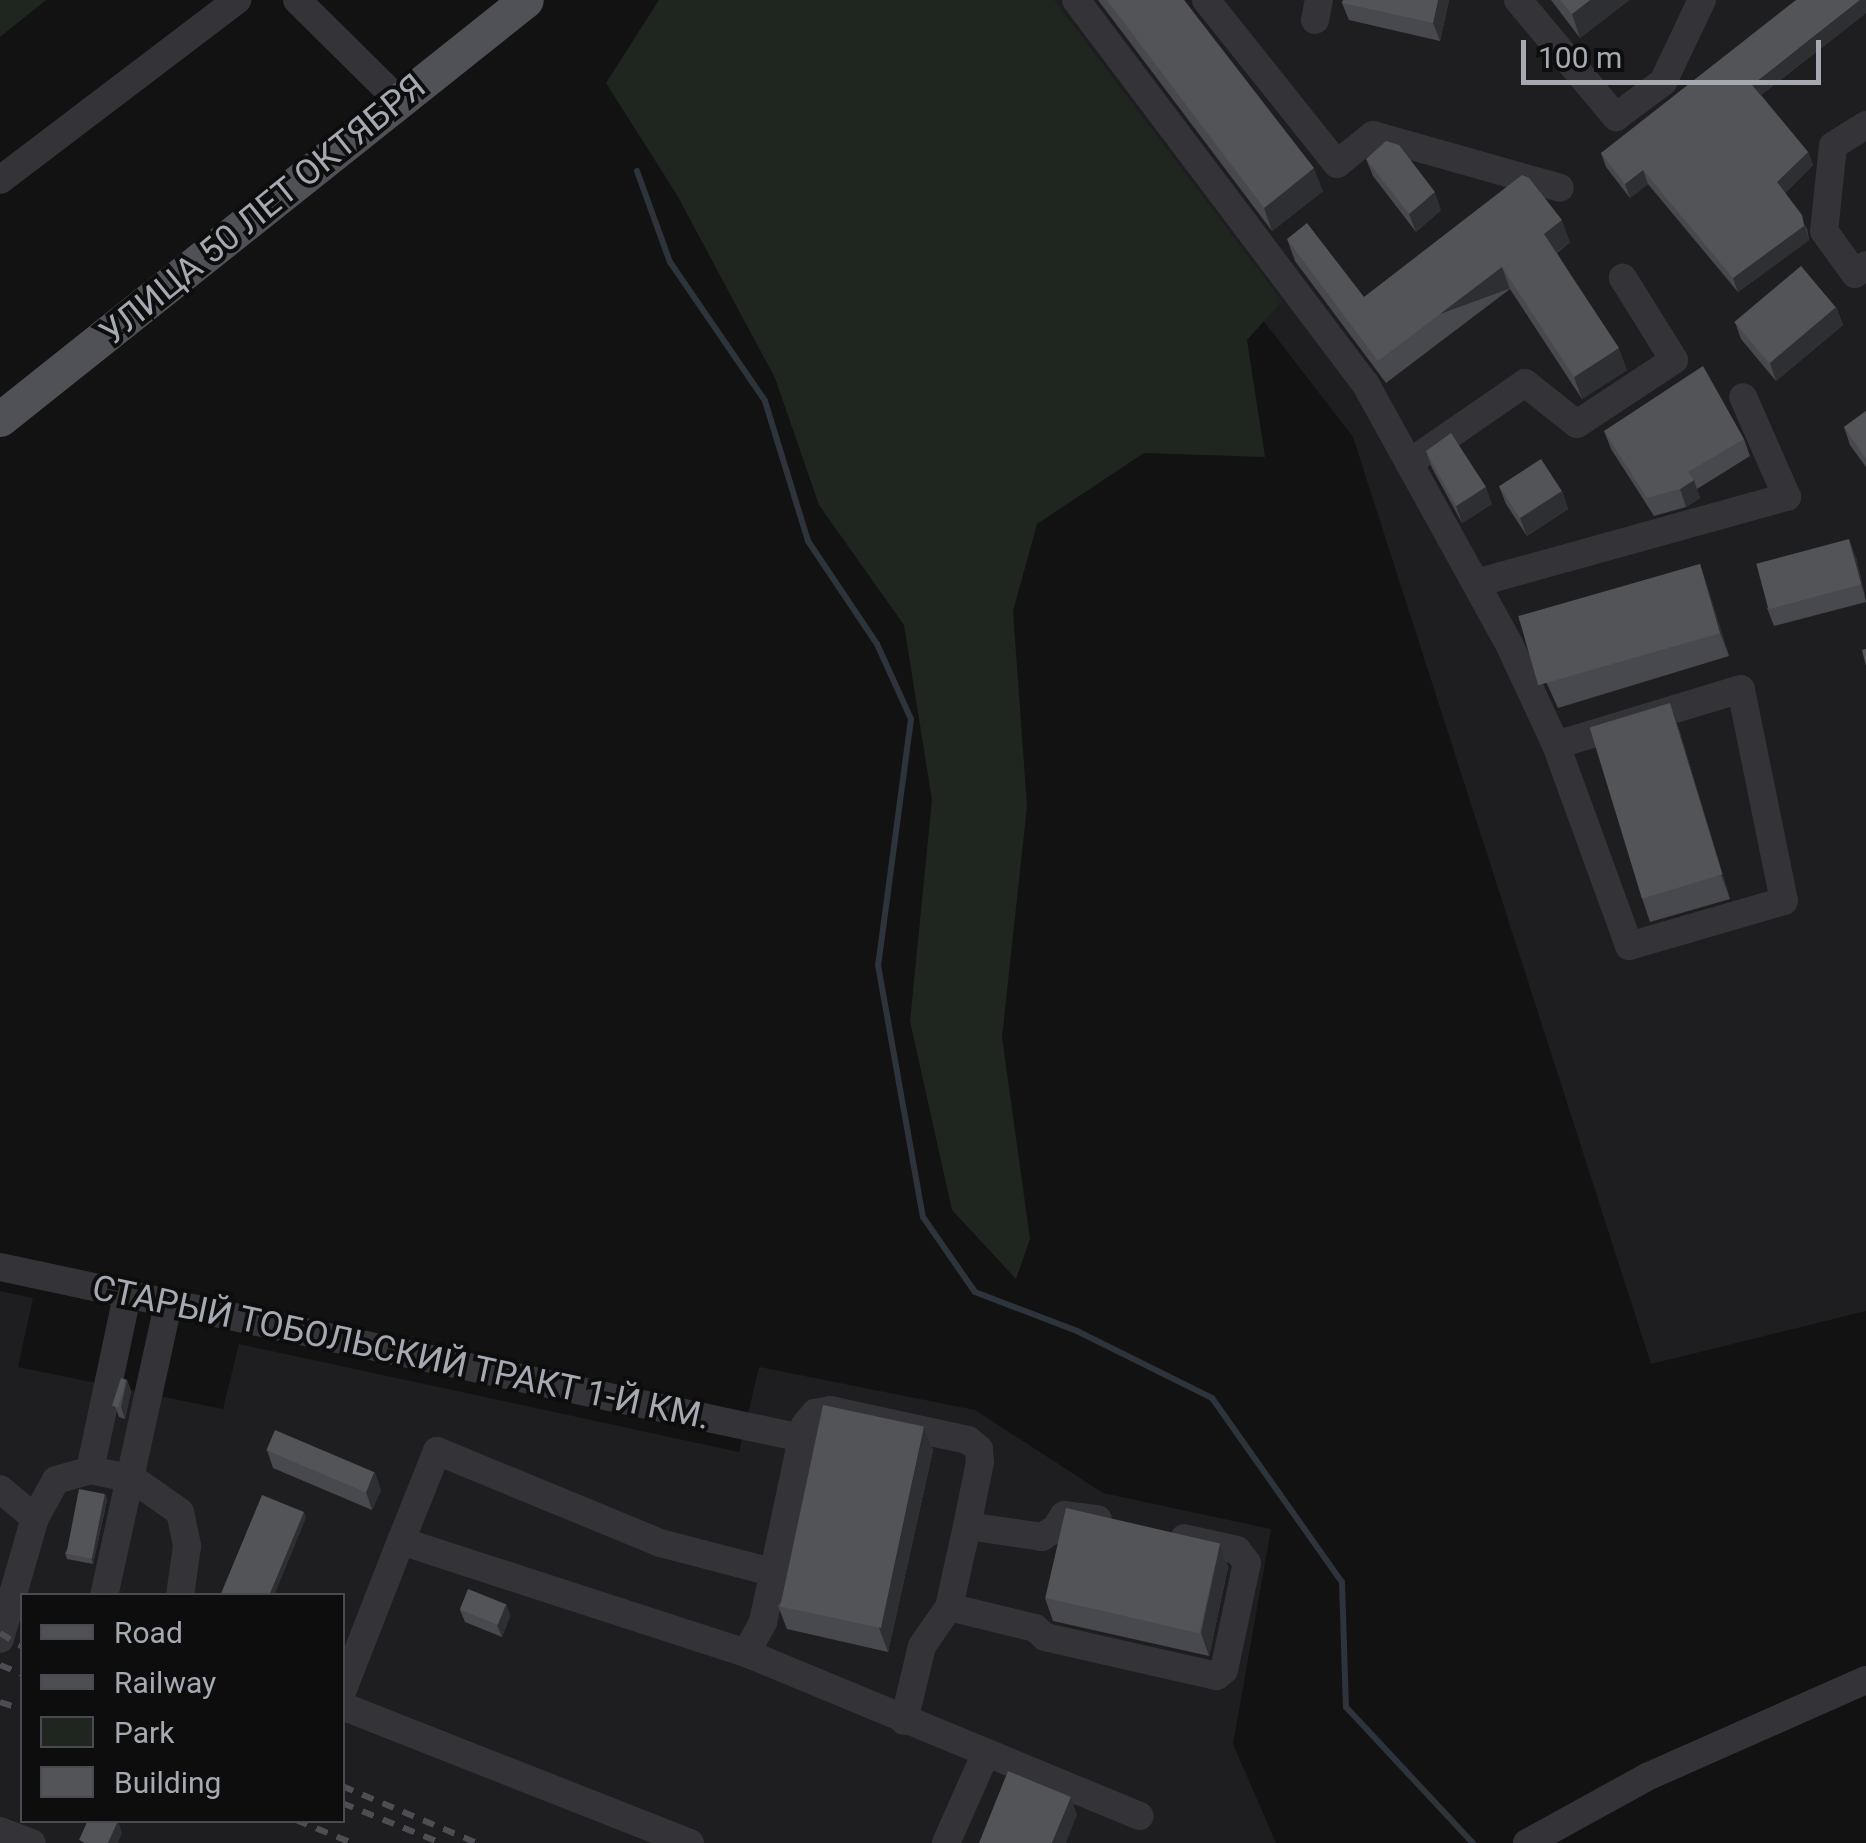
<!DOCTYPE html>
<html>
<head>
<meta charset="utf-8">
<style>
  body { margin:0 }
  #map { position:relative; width:1866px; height:1843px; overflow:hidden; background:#121213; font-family:Roboto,sans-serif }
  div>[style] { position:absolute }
  .built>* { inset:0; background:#1e1e20 }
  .green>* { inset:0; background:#1f2620 }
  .stream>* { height:6px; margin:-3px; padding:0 3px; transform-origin:3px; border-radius:3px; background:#2d343b }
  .minor>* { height:28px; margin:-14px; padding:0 14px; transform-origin:14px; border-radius:14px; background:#343438 }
  .major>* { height:35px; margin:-17.5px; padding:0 17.5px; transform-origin:17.5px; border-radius:17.5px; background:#505157 }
  .rail>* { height:6px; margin-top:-3px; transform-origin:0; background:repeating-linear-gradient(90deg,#4d4e53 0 12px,transparent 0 22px) }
  .wall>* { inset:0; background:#48494e }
  .shaded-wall>* { inset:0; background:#2e2f32; transform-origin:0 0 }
  .building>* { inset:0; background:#525458; transform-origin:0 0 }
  span { translate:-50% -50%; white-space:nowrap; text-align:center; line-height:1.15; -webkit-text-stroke:8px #0d0d0e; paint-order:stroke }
  .street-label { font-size:35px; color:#a5a9b2 }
  .legend { position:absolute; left:20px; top:1593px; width:325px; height:230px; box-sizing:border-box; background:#0d0d0e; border:2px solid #4a4b50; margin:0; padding:12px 18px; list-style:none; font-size:30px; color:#a5a9b2 }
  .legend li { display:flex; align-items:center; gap:20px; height:50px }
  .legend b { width:50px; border:2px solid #4a4b50 }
  .scale { position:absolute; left:1521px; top:40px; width:300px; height:45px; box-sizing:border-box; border:5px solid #a5a9b2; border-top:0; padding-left:12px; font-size:30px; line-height:35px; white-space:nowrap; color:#a5a9b2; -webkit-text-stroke:8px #0d0d0e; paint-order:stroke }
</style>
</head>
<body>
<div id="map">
  <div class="built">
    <div style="clip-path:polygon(1016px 0,1866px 0,1866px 1311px,1651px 1364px,1353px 437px)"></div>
    <div style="clip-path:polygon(evenodd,0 1291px,33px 1298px,18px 1367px,223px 1409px,239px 1344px,739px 1452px,759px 1367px,975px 1410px,1103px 1493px,1271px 1529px,1233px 1744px,1276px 1843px,0 1843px,0 1291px,22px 1596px,342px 1596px,342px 1820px,22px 1820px,22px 1596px)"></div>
  </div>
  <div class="green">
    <div style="clip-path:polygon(0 0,46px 0,0 37px)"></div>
    <div style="clip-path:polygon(659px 0,1054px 0,1282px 301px,1247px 340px,1265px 457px,1144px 453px,1037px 524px,1013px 611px,1027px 806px,1002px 1037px,1030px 1239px,1016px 1279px,952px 1210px,910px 1021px,932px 800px,904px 625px,819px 505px,775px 378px,677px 195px,606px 83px)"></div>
  </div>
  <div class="stream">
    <div style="left:637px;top:171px;width:97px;rotate:70.1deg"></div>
    <div style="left:670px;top:262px;width:168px;rotate:55.6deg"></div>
    <div style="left:765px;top:401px;width:146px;rotate:72.9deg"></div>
    <div style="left:808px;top:541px;width:124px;rotate:56.2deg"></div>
    <div style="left:877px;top:644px;width:82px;rotate:65.6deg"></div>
    <div style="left:911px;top:719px;width:248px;rotate:97.6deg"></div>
    <div style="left:878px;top:965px;width:256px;rotate:79.9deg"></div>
    <div style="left:923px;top:1217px;width:91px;rotate:55.3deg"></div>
    <div style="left:975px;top:1292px;width:109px;rotate:20.9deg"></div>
    <div style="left:1077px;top:1331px;width:151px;rotate:26.4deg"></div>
    <div style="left:1212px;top:1398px;width:225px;rotate:54.8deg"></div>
    <div style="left:1342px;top:1582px;width:125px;rotate:88.2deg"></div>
    <div style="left:1346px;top:1707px;width:186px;rotate:47deg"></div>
  </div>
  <div class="minor">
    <div style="left:297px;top:0;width:144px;rotate:44.7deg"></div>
    <div style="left:1076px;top:0;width:480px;rotate:53deg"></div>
    <div style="left:1365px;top:383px;width:300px;rotate:61.1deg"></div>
    <div style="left:1510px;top:646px;width:109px;rotate:65.1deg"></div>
    <div style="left:1556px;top:745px;width:214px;rotate:70deg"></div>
    <div style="left:1629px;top:946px;width:161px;rotate:-16.2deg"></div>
    <div style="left:1784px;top:901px;width:216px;rotate:-101.5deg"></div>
    <div style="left:1741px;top:689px;width:193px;rotate:163.2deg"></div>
    <div style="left:1206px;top:0;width:210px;rotate:51.4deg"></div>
    <div style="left:1337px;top:164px;width:46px;rotate:-38.9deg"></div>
    <div style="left:1373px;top:135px;width:194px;rotate:15.8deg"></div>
    <div style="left:1518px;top:0;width:153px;rotate:50.1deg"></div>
    <div style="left:1616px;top:117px;width:59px;rotate:-36.7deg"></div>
    <div style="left:1663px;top:82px;width:91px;rotate:-64.6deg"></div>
    <div style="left:1315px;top:20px;width:20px;rotate:-79deg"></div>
    <div style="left:1866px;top:125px;width:39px;rotate:148deg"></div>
    <div style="left:1833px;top:146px;width:85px;rotate:96deg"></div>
    <div style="left:1824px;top:231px;width:53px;rotate:54.2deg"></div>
    <div style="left:1855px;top:274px;width:14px;rotate:-39deg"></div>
    <div style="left:0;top:180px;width:298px;rotate:-37.2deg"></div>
    <div style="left:1409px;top:463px;width:141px;rotate:-34.6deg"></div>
    <div style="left:1525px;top:383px;width:66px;rotate:38.3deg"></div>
    <div style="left:1577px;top:424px;width:116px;rotate:-33.4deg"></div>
    <div style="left:1674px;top:360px;width:97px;rotate:-121.9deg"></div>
    <div style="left:1476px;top:583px;width:323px;rotate:-15.5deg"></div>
    <div style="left:1787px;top:497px;width:109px;rotate:-113.7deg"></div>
    <div style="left:0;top:1267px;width:820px;rotate:12.04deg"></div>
    <div style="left:90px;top:1470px;width:178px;rotate:-78deg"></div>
    <div style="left:0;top:1489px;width:45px;rotate:39.6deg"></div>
    <div style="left:967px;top:1526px;width:83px;rotate:102.5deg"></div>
    <div style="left:949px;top:1607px;width:89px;rotate:13.7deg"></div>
    <div style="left:1035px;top:1628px;width:13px;rotate:42deg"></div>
    <div style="left:1045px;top:1637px;width:176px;rotate:12.8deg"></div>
    <div style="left:1217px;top:1676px;width:9px;rotate:-41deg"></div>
    <div style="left:1224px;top:1670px;width:109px;rotate:-77.9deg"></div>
    <div style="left:1247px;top:1563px;width:16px;rotate:-128deg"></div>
    <div style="left:1237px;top:1550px;width:54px;rotate:-167.2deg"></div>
    <div style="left:401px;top:1541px;width:97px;rotate:-68.2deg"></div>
    <div style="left:437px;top:1451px;width:241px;rotate:22.4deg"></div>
    <div style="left:660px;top:1543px;width:119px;rotate:14.6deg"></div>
    <div style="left:104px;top:1596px;width:298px;rotate:-77.6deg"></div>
    <div style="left:0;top:1639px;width:126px;rotate:-73.9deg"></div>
    <div style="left:35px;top:1518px;width:43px;rotate:-61.1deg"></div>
    <div style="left:56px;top:1480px;width:35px;rotate:-16deg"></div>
    <div style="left:90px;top:1470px;width:44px;rotate:11.8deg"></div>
    <div style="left:133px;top:1479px;width:57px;rotate:35.1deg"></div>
    <div style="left:180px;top:1512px;width:35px;rotate:78deg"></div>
    <div style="left:187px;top:1546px;width:50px;rotate:98deg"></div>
    <div style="left:746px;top:1653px;width:35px;rotate:-61deg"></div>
    <div style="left:763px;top:1622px;width:201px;rotate:-78deg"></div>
    <div style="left:805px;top:1425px;width:16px;rotate:-50deg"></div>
    <div style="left:815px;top:1413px;width:15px;rotate:-11deg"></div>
    <div style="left:830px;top:1410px;width:141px;rotate:12.3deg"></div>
    <div style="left:968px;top:1440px;width:14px;rotate:39deg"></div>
    <div style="left:979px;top:1449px;width:13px;rotate:86deg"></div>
    <div style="left:980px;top:1462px;width:65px;rotate:101.5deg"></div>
    <div style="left:967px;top:1526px;width:76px;rotate:8.3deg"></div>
    <div style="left:1042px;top:1537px;width:17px;rotate:-33deg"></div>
    <div style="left:1056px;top:1528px;width:15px;rotate:-58deg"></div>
    <div style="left:1064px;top:1515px;width:34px;rotate:7deg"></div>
    <div style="left:342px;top:1692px;width:162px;rotate:-68.7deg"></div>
    <div style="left:401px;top:1541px;width:363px;rotate:18deg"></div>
    <div style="left:746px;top:1653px;width:426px;rotate:22.5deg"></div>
    <div style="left:342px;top:1706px;width:374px;rotate:21.5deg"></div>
    <div style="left:904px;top:1721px;width:77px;rotate:-76.5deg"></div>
    <div style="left:922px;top:1646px;width:47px;rotate:-55.3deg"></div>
    <div style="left:0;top:1831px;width:34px;rotate:21deg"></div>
    <div style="left:946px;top:1843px;width:96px;rotate:-66.1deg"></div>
    <div style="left:1527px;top:1843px;width:139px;rotate:-28.8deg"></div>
    <div style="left:1649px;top:1776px;width:237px;rotate:-23.9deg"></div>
  </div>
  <div class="major">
    <div style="left:0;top:419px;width:672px;rotate:-38.54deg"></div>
  </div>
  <div class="rail">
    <div style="left:0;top:1633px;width:26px;rotate:32deg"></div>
    <div style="left:0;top:1665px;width:24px;rotate:22deg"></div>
    <div style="left:0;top:1702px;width:23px;rotate:18deg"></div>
    <div style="left:342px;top:1786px;width:147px;rotate:22.9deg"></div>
    <div style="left:342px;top:1803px;width:107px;rotate:22deg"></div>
    <div style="left:296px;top:1820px;width:61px;rotate:22.3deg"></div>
  </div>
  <div class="wall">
    <div style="clip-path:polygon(1098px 0,1184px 0,1323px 191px,1272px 231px)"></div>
    <div style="clip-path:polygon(1343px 0,1449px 0,1440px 41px,1349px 20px,1342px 3px)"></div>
    <div style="clip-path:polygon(1551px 0,1629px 0,1580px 38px)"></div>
    <div style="clip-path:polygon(1866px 13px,1761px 95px,1808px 152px,1813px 165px,1785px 193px,1807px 229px,1809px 240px,1738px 292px,1648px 184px,1630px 198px,1606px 167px,1601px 153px)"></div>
    <div style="clip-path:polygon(1366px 159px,1441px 210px,1416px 232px,1373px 176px)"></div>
    <div style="clip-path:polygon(1287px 239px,1364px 297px,1570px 242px,1557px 253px,1627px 370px,1582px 399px,1510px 289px,1386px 383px,1295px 261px)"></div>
    <div style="clip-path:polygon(1836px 307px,1843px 325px,1776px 381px,1741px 339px,1735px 322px)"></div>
    <div style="clip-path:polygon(1866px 411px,1866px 467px,1850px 445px,1844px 427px)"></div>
    <div style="clip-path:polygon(1604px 431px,1744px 439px,1750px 456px,1697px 489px,1700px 498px,1686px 507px,1654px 516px,1611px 449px)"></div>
    <div style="clip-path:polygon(1426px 451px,1492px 504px,1462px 523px,1432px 468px)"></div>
    <div style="clip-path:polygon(1499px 486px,1562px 491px,1568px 509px,1527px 536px,1506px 504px)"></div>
    <div style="clip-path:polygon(1856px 557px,1866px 602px,1774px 626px,1767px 608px)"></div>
    <div style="clip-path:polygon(1700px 564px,1729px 656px,1558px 708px,1528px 642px,1519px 619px)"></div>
    <div style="clip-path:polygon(1678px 726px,1730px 899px,1650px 922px,1642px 898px)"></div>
    <div style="clip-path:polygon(127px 1380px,131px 1391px,125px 1419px,119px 1417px,115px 1406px)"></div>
    <div style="clip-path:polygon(924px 1427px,933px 1450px,888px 1652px,787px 1629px,778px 1606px)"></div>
    <div style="clip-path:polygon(267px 1450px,381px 1490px,372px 1510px,273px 1468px)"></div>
    <div style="clip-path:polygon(105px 1494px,107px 1500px,93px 1564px,67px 1559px,65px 1553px)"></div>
    <div style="clip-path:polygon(1220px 1544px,1228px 1567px,1209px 1656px,1053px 1621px,1045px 1598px)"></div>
    <div style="clip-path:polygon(506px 1604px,510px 1616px,502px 1637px,465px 1622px,460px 1610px)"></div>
  </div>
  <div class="shaded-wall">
    <div style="clip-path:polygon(1438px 0,1449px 0,1440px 41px,1433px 23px)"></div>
    <div style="clip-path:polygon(1590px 0,1629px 0,1580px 38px,1572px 14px)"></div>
    <div style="clip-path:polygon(1860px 0,1866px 0,1866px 13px,1757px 98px,1752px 85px)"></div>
    <div style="clip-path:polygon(1808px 152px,1813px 165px,1782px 196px,1777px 182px)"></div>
    <div style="clip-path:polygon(1314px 168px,1323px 191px,1272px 231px,1264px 208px)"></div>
    <div style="clip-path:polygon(1643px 170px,1648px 184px,1630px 198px,1625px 184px)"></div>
    <div style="clip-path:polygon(1435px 192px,1441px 210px,1416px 232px,1409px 214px)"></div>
    <div style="clip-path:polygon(1802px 215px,1809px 240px,1738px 292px,1733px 278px)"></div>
    <div style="clip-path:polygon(1562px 220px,1570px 242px,1552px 256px,1544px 234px)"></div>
    <div style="left:1502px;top:267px;width:23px;height:156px;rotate:70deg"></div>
    <div style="clip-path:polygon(1836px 307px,1843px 325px,1776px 381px,1770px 363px)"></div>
    <div style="clip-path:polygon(1619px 348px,1627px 370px,1582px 399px,1574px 377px)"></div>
    <div style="clip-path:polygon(1694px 480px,1700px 498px,1686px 507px,1680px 489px)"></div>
    <div style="clip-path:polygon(1486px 487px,1492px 504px,1462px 523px,1456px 506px)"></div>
    <div style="clip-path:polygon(1562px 491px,1568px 509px,1527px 536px,1520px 518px)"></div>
    <div style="clip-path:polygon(1849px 539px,1856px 557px,1866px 599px,1861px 584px)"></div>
    <div style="clip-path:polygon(1700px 564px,1708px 588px,1729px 656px,1720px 633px)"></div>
    <div style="clip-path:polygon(1670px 703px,1678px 726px,1730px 899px,1721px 875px)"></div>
    <div style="clip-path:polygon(127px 1380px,131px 1391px,125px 1419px,121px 1407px)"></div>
    <div style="clip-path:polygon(924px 1427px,933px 1450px,888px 1652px,879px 1628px)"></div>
    <div style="clip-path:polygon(375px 1472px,381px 1490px,372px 1510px,366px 1492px)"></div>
    <div style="clip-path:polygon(105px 1494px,107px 1500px,93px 1564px,91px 1558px)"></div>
    <div style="clip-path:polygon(304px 1512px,306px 1518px,274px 1596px,269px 1596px)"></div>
    <div style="clip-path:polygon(1220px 1544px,1228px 1567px,1209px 1656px,1201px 1633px)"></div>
    <div style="clip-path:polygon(506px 1604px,510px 1616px,502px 1637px,497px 1625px)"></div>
    <div style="clip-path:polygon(1071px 1797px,1077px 1815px,1066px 1843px,1052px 1843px)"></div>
    <div style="clip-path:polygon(118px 1821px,122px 1833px,118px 1843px,108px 1843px)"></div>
  </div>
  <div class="building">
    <div style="clip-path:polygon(1107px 0,1184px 0,1314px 168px,1264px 208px)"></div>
    <div style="clip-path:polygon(1343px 0,1438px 0,1433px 23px,1342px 3px)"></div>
    <div style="clip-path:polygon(1560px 0,1590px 0,1572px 14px)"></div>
    <div style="clip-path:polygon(1796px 0,1860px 0,1752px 85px,1808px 152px,1777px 182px,1802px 215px,1804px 226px,1733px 278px,1643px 170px,1625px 184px,1601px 153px)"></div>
    <div style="clip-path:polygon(1386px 141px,1399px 145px,1435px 192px,1409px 214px,1366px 159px)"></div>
    <div style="clip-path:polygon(1522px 175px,1529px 178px,1562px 220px,1544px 234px,1619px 348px,1574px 377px,1502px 267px,1378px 361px,1287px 239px,1307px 223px,1364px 297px)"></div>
    <div style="left:1801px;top:266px;width:54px;height:87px;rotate:50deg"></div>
    <div style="clip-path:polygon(1703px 366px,1744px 439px,1688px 472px,1694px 480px,1680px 489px,1647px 498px,1604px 431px)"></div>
    <div style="clip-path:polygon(1866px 411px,1866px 459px,1844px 427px)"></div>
    <div style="clip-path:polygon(1451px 433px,1486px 487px,1456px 506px,1426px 451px)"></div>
    <div style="left:1541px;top:459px;width:38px;height:50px;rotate:57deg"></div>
    <div style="left:1849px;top:539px;width:47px;height:96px;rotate:75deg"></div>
    <div style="left:1700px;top:564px;width:72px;height:189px;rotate:74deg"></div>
    <div style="clip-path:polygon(1866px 649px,1866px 666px,1862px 650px)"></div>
    <div style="left:1670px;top:703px;width:179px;height:84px;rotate:73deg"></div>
    <div style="left:121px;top:1378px;width:6px;height:29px;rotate:18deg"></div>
    <div style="left:823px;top:1405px;width:103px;height:206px;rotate:12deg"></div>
    <div style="left:275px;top:1430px;width:108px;height:22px;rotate:23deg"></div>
    <div style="left:79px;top:1489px;width:26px;height:66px;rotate:11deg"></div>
    <div style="clip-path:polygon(262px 1495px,304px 1512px,269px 1596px,220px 1596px)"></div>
    <div style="left:1066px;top:1508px;width:158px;height:92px;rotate:13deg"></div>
    <div style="left:468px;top:1589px;width:41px;height:22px;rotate:22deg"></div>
    <div style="clip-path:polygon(1008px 1771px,1071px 1797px,1052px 1843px,979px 1843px)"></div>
    <div style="clip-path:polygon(88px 1820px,118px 1821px,108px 1843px,85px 1843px,79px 1840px)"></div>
  </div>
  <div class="street-label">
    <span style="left:263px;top:210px;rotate:-39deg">УЛИЦА 50 ЛЕТ ОКТЯБРЯ</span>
    <span style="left:401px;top:1353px;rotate:12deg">СТАРЫЙ ТОБОЛЬСКИЙ ТРАКТ 1-Й КМ.</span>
  </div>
  <ul class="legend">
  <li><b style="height:12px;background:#505157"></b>Road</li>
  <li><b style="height:12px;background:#4d4e53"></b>Railway</li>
  <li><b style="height:28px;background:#1f2620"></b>Park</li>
  <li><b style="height:28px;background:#525458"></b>Building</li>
  </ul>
  <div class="scale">100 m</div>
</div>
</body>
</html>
